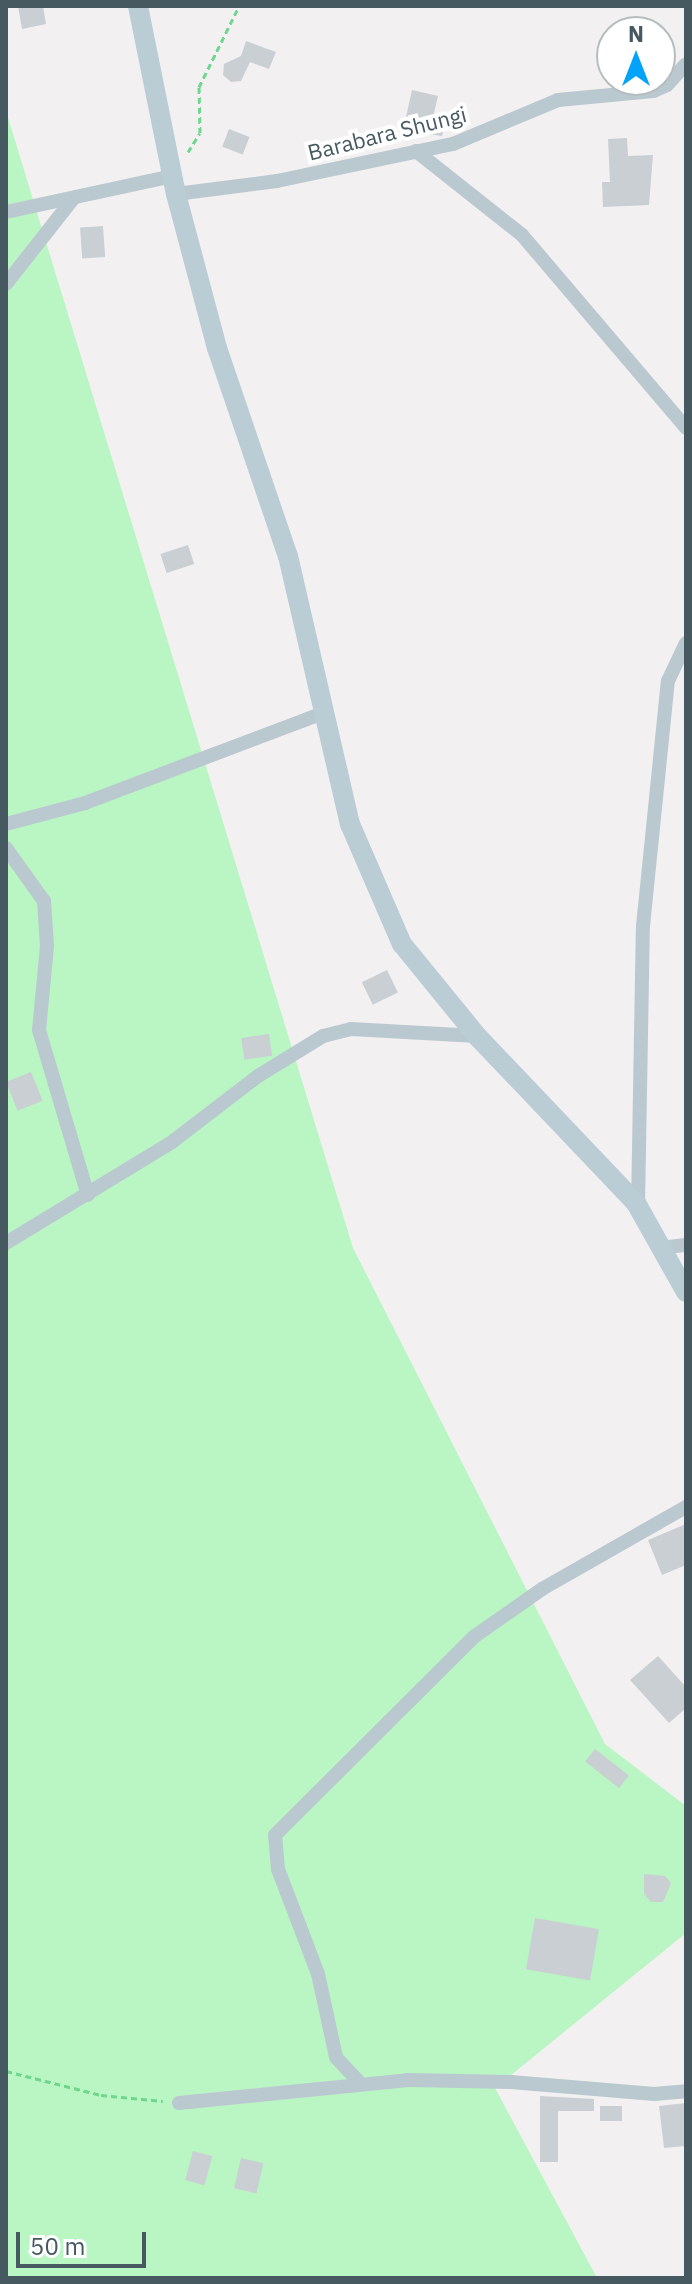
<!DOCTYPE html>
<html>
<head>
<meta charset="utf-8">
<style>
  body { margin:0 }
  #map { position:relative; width:692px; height:2284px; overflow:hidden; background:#f3f0f1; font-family:"IBM Plex Sans",sans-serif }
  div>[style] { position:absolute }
  .green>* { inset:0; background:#baf5c4 }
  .building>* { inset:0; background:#c9cfd3; transform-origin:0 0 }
  .path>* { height:3px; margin-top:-1.5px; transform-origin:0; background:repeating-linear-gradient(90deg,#6ed78d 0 6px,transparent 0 10px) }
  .street>* { height:14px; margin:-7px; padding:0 7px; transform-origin:7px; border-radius:7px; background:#bac9cf }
  .secondary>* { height:20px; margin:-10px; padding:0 10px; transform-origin:10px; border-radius:10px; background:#baccd4 }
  span { translate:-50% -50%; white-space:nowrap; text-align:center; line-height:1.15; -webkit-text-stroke:8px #fff; paint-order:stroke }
  .street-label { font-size:22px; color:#465960 }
  .frame { position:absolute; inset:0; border:8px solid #465960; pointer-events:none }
  .north { position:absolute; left:596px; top:16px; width:80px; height:80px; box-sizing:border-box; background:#fff; border:2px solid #b5bdbf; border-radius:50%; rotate:0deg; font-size:22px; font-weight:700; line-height:32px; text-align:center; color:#465960 }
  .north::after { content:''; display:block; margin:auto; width:28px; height:36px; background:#03a3fa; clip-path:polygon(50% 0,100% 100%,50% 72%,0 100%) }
  .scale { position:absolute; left:16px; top:2232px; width:130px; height:36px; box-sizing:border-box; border:4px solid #465960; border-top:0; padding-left:10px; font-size:24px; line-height:28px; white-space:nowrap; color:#465960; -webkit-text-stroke:6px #fff; paint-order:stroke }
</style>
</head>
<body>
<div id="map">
  <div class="green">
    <div style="clip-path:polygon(6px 111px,353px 1248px,605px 1744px,686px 1806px,686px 1933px,495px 2088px,597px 2278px,6px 2278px)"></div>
  </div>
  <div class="building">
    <div style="clip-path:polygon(18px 6px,43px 6px,46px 24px,22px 29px)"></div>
    <div style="clip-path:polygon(246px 41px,276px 52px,269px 69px,250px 62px,241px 81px,231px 82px,223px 75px,224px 64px,241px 56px)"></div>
    <div style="clip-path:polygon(412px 90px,438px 96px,434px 113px,447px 116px,442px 136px,413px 132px,414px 128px,404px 126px)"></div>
    <div style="left:229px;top:129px;width:22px;height:19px;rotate:21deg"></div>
    <div style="clip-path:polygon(627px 138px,628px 156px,653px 155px,649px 205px,603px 207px,602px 182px,610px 182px,608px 139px)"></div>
    <div style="left:103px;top:226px;width:31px;height:23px;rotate:86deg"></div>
    <div style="left:188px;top:545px;width:20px;height:29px;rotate:72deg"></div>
    <div style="left:387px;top:970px;width:25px;height:28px;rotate:64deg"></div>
    <div style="left:269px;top:1034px;width:22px;height:28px;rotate:82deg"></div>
    <div style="left:31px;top:1072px;width:31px;height:27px;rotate:68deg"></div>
    <div style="clip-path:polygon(686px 1524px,686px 1565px,662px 1575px,648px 1540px)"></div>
    <div style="clip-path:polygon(658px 1656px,686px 1687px,686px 1708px,669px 1723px,630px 1680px)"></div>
    <div style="left:595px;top:1749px;width:43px;height:16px;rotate:38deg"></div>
    <div style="clip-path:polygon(644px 1874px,665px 1876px,671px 1883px,663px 1902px,651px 1902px,644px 1894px)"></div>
    <div style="left:535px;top:1918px;width:65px;height:52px;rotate:10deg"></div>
    <div style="clip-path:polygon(540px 2096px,594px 2099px,594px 2111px,558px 2111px,558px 2162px,540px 2162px)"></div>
    <div style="clip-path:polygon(686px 2103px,686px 2146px,664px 2148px,659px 2106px)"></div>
    <div style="left:600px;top:2106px;width:22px;height:15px"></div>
    <div style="left:193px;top:2151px;width:20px;height:30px;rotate:15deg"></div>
    <div style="left:241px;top:2158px;width:23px;height:31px;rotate:13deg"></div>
  </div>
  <div class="path">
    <div style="left:188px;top:152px;width:22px;rotate:-58deg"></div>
    <div style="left:200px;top:133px;width:46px;rotate:-91.2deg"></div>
    <div style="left:199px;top:87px;width:90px;rotate:-63.7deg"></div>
    <div style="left:6px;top:2071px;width:98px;rotate:14.2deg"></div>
    <div style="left:101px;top:2095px;width:62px;rotate:5.5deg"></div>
  </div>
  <div class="street">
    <div style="left:416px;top:151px;width:135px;rotate:38.4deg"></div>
    <div style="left:522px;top:235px;width:253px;rotate:49.6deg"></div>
    <div style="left:176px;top:194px;width:102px;rotate:-7.3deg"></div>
    <div style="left:277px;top:181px;width:180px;rotate:-11.9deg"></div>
    <div style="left:453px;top:144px;width:114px;rotate:-22.7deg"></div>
    <div style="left:558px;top:100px;width:96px;rotate:-5.4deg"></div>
    <div style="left:654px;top:91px;width:14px;rotate:-25deg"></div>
    <div style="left:667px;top:85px;width:28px;rotate:-48deg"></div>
    <div style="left:6px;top:212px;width:170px;rotate:-12.2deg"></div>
    <div style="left:6px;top:284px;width:108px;rotate:-51.8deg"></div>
    <div style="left:6px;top:824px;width:82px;rotate:-14.9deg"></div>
    <div style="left:85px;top:803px;width:254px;rotate:-20.7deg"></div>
    <div style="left:6px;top:848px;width:65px;rotate:54.4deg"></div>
    <div style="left:44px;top:901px;width:45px;rotate:86.2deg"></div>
    <div style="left:47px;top:946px;width:84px;rotate:95.4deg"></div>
    <div style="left:39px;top:1030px;width:172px;rotate:73.5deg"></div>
    <div style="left:638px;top:1206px;width:280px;rotate:-89deg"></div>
    <div style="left:643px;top:926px;width:246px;rotate:-84.2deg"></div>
    <div style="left:668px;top:681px;width:42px;rotate:-64.7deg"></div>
    <div style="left:6px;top:1243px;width:194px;rotate:-31.3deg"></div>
    <div style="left:172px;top:1142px;width:108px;rotate:-37.5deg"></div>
    <div style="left:258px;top:1076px;width:76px;rotate:-31.6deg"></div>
    <div style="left:323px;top:1036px;width:29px;rotate:-14deg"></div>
    <div style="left:351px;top:1029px;width:126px;rotate:3.2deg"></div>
    <div style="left:660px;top:1248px;width:26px;rotate:-7deg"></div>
    <div style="left:360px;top:2083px;width:35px;rotate:-133deg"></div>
    <div style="left:336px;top:2057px;width:85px;rotate:-102.2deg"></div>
    <div style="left:318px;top:1974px;width:112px;rotate:-110.9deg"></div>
    <div style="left:278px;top:1869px;width:34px;rotate:-95deg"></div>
    <div style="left:275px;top:1835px;width:282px;rotate:-44.9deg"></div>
    <div style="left:475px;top:1636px;width:82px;rotate:-35deg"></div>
    <div style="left:542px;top:1589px;width:166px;rotate:-29.7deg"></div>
    <div style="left:179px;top:2103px;width:230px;rotate:-5.7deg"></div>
    <div style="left:408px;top:2080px;width:103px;rotate:1.1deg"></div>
    <div style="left:511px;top:2082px;width:144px;rotate:4.8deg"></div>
    <div style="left:654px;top:2094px;width:32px;rotate:-5deg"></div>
  </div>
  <div class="secondary">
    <div style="left:138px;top:6px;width:192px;rotate:78.6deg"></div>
    <div style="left:176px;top:194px;width:159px;rotate:75.1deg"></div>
    <div style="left:217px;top:348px;width:220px;rotate:71.2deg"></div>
    <div style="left:288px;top:556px;width:275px;rotate:77deg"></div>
    <div style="left:350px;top:824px;width:131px;rotate:66.6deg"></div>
    <div style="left:402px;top:944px;width:119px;rotate:50.8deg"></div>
    <div style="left:477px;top:1036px;width:231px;rotate:46.4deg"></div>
    <div style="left:636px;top:1203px;width:102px;rotate:60.7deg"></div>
  </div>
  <div class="street-label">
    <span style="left:387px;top:133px;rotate:-14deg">Barabara Shungi</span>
  </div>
  <div class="frame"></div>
  <div class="north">N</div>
  <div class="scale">50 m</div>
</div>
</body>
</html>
